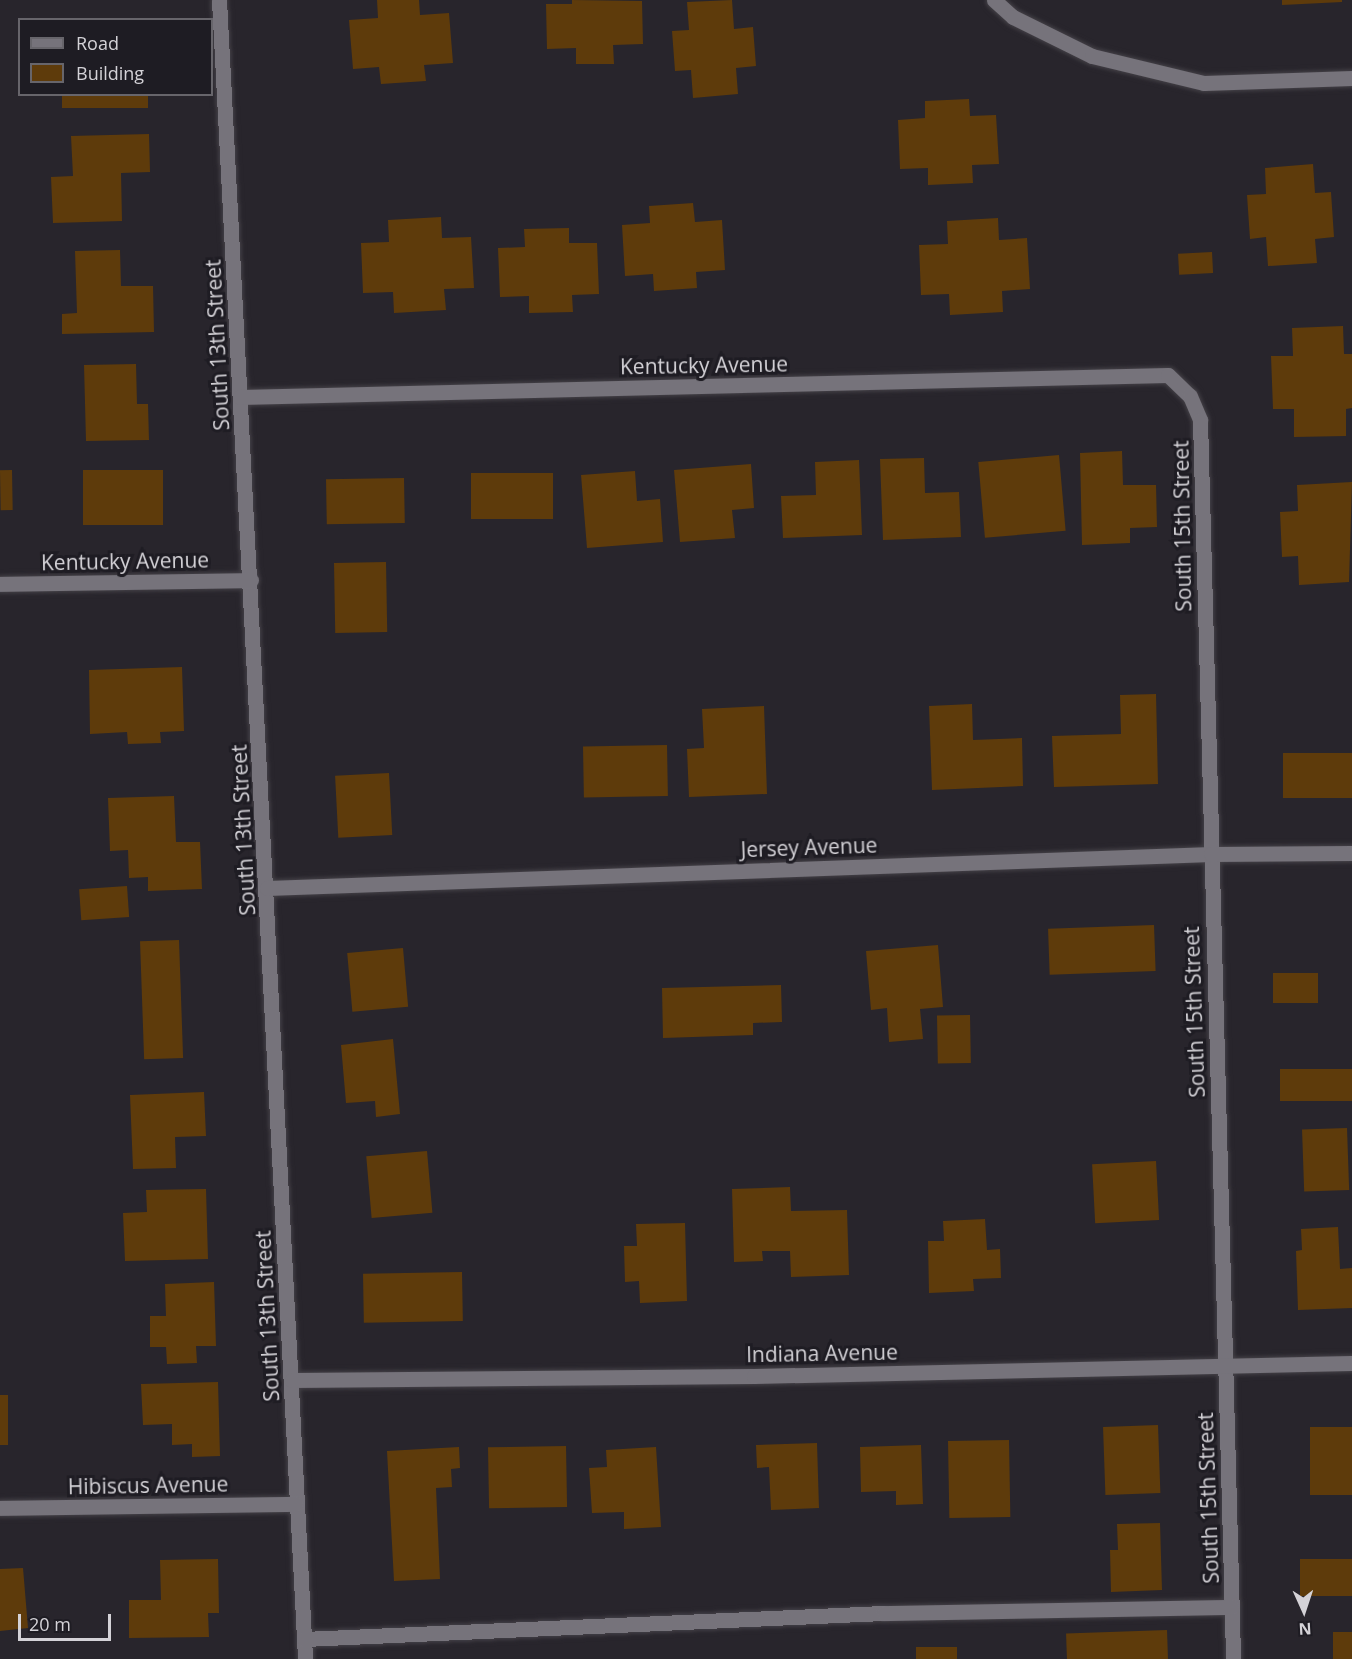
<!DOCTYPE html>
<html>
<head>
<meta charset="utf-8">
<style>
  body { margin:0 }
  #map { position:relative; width:1352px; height:1659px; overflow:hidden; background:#28252c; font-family:"Open Sans",sans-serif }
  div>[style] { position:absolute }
  .building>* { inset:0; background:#5e3b0b; transform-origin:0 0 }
  .roads { filter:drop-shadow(0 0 2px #444147) drop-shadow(0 0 2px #444147) }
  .minor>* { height:15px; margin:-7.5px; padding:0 7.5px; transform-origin:7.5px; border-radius:7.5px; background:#76737b }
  span { translate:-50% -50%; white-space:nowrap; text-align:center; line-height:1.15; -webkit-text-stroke:6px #1e1c23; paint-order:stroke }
  .street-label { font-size:21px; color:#d4d2d7 }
  .legend { position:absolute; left:18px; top:18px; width:195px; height:78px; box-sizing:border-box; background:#1e1c23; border:2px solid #67656b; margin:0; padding:8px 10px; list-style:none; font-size:18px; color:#d4d2d7 }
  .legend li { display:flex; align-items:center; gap:12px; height:30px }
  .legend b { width:30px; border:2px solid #67656b }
  .north { position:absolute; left:1274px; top:1581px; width:60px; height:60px; -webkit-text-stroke:4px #1e1c23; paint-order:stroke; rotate:177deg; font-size:16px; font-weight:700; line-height:24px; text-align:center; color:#d4d2d7 }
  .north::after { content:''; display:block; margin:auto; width:21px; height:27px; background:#d4d2d7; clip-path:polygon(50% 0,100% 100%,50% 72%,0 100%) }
  .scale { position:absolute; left:18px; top:1614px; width:93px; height:27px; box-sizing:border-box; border:3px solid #d4d2d7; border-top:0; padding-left:8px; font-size:18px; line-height:21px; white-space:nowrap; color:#d4d2d7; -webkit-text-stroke:4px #1e1c23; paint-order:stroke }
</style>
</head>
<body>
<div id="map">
  <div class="building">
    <div style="clip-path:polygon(377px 0,419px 0,420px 15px,449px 13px,453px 63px,424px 65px,426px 81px,381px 84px,379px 67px,353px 69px,349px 20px,378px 18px)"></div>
    <div style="clip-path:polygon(572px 0,642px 1px,643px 44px,613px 45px,614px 64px,576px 64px,576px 48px,547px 49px,546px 4px,572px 4px)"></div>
    <div style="clip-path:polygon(732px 0,734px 29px,753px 27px,756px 66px,736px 68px,738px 94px,693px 98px,691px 70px,675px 71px,672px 31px,689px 30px,687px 2px)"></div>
    <div style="clip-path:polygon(1282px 0,1342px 0,1342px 2px,1282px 5px)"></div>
    <div style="left:62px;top:94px;width:86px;height:14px"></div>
    <div style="clip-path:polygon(969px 99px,970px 116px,996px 115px,999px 164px,972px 165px,973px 183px,928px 185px,928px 168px,900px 169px,898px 120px,925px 118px,925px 101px)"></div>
    <div style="clip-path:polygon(149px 134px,150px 172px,121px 173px,122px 221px,53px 223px,51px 177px,73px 176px,71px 136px)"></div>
    <div style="clip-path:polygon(1313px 164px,1315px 193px,1331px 192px,1334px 237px,1315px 239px,1317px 263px,1268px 266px,1266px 237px,1250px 239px,1247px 195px,1266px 194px,1265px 168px)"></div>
    <div style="clip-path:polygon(693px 203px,695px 222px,722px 220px,725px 270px,696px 272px,697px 288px,654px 291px,653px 274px,625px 276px,622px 225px,650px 223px,649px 206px)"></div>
    <div style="clip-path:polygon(441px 217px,442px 238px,471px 237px,474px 288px,444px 289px,446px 310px,394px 313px,393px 292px,363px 293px,361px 243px,389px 242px,388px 220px)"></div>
    <div style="clip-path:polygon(998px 218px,999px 240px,1027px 238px,1030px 289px,1002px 291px,1003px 312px,950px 315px,949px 294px,921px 295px,919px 245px,948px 244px,947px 221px)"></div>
    <div style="clip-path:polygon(569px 228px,569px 243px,597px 243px,599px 294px,572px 295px,573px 312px,529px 313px,529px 296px,500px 297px,498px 248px,525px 247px,524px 229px)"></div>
    <div style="clip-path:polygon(120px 250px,121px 286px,153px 286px,154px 332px,62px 334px,62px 314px,77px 313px,75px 251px)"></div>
    <div style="left:1212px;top:252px;width:21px;height:34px;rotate:87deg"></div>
    <div style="clip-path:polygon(1343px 326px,1344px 354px,1352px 354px,1352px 408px,1346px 409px,1346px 436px,1294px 437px,1294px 409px,1273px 409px,1271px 356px,1293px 356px,1292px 328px)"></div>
    <div style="clip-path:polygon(136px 364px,137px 404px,148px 404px,149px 440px,86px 441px,84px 365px)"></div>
    <div style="clip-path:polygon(1122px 451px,1123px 485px,1156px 485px,1157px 527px,1130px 528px,1130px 543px,1082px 545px,1080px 453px)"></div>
    <div style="left:1059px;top:455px;width:76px;height:81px;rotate:85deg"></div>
    <div style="clip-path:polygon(924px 458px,925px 493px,959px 492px,961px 537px,883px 540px,880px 459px)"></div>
    <div style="clip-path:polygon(859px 460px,862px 535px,783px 538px,781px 496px,816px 495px,815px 462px)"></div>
    <div style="clip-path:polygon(751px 464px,754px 508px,732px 510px,735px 538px,680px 542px,674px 470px)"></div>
    <div style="left:12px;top:470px;width:40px;height:12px;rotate:89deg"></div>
    <div style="left:83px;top:470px;width:80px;height:55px"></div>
    <div style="clip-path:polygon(635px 471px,637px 501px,660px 499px,663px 542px,587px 548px,581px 475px)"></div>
    <div style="left:553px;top:473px;width:46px;height:82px;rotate:90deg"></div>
    <div style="left:404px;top:478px;width:45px;height:78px;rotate:89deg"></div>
    <div style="clip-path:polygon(1352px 482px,1349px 582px,1299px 585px,1298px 556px,1282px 557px,1280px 512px,1298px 511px,1297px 485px)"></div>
    <div style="left:386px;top:562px;width:70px;height:52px;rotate:89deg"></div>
    <div style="clip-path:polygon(182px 667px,184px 731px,160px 732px,161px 743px,128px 744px,127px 732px,90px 734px,89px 670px)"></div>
    <div style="clip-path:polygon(1156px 694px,1158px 784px,1054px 787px,1052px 736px,1121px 734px,1120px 695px)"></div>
    <div style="clip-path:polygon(972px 704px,973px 740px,1022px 738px,1023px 786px,932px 790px,929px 706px)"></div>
    <div style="clip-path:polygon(764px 706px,767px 794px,689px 797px,687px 749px,704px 748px,702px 709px)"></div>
    <div style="left:667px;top:745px;width:51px;height:84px;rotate:89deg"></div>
    <div style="left:1352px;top:753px;width:45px;height:69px;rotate:90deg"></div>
    <div style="left:389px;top:773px;width:62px;height:54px;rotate:87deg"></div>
    <div style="clip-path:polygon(174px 796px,176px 842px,200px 842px,202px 889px,148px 891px,148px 877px,129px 878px,128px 850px,110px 851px,108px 798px)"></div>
    <div style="left:127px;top:886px;width:31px;height:48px;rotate:86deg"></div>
    <div style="left:1154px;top:925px;width:46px;height:106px;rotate:88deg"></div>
    <div style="left:179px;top:940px;width:118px;height:39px;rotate:88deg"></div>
    <div style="clip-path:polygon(938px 945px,943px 1007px,920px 1009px,923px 1039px,889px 1042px,887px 1008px,871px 1010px,866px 951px)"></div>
    <div style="left:403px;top:948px;width:59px;height:56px;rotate:85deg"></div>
    <div style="left:1318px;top:973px;width:30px;height:45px;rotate:90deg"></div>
    <div style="clip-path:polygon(781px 985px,782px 1022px,753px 1023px,753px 1035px,663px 1038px,662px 988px)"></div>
    <div style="left:970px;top:1015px;width:48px;height:33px;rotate:89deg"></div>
    <div style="clip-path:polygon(393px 1039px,400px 1114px,376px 1117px,375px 1101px,346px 1103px,341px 1045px)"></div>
    <div style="left:1352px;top:1069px;width:32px;height:72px;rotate:90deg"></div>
    <div style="clip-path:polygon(204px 1092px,206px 1136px,175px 1137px,176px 1168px,133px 1169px,130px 1095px)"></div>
    <div style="left:1347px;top:1128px;width:62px;height:45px;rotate:88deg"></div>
    <div style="left:427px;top:1151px;width:62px;height:61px;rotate:85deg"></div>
    <div style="left:1156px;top:1161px;width:59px;height:64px;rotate:87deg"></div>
    <div style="clip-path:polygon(790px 1187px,791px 1211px,847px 1210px,849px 1275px,791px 1277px,790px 1251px,762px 1251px,763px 1261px,734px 1262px,732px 1189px)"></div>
    <div style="clip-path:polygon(206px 1189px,208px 1259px,125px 1261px,123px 1213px,147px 1212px,146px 1190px)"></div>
    <div style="clip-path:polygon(985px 1219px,987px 1250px,1000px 1249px,1001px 1278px,973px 1279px,974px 1291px,929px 1293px,928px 1241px,944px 1241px,943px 1221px)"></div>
    <div style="clip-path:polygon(685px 1223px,687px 1301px,640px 1303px,639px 1281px,625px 1282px,624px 1246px,637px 1246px,636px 1224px)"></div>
    <div style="clip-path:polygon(1338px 1227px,1340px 1269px,1352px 1268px,1352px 1308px,1298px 1310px,1296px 1251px,1302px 1250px,1301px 1229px)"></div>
    <div style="left:462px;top:1272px;width:49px;height:99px;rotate:89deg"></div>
    <div style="clip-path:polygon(214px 1282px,216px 1346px,196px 1346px,197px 1363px,167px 1364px,166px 1347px,150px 1347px,150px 1316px,166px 1316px,165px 1284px)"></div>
    <div style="clip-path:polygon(218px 1382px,220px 1456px,192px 1457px,192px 1444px,172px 1445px,172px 1424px,143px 1425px,141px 1384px)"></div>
    <div style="left:0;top:1395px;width:8px;height:50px"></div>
    <div style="left:1158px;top:1425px;width:68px;height:55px;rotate:88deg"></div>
    <div style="left:1352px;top:1427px;width:68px;height:42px;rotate:90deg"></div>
    <div style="left:1009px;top:1440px;width:77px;height:61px;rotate:89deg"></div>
    <div style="clip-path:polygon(817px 1443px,819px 1508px,771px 1510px,769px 1467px,757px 1468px,756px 1445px)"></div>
    <div style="clip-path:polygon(921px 1445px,923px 1504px,896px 1505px,896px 1491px,861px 1492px,860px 1447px)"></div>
    <div style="left:566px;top:1446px;width:61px;height:78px;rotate:89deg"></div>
    <div style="clip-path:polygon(459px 1447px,460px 1468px,451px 1469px,452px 1487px,436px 1488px,440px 1579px,394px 1581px,387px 1451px)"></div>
    <div style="clip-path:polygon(656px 1447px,661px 1527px,624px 1529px,624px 1512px,592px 1513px,589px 1468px,607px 1467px,606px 1450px)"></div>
    <div style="clip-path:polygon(1160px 1523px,1162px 1590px,1111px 1592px,1110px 1550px,1118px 1550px,1117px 1524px)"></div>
    <div style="clip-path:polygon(218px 1559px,219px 1613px,208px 1613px,209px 1637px,129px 1638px,129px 1600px,161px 1600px,160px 1560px)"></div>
    <div style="left:1352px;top:1559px;width:37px;height:52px;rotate:90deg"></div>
    <div style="clip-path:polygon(23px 1568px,28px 1628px,0 1631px,0 1569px)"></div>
    <div style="left:1167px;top:1630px;width:29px;height:101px;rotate:88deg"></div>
    <div style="left:1333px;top:1632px;width:19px;height:27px"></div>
    <div style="left:957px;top:1647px;width:12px;height:41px;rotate:90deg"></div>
  </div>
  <div class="roads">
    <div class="minor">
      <div style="left:219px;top:0;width:1661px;rotate:87.03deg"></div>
      <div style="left:994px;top:0;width:25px;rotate:42deg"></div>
      <div style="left:1013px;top:17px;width:88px;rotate:26.3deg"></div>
      <div style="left:1092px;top:56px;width:115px;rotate:13.6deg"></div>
      <div style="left:1204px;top:83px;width:148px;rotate:-1.9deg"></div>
      <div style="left:240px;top:397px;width:928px;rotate:-1.36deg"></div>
      <div style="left:1168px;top:375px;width:30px;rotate:44deg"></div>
      <div style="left:1190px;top:396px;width:26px;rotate:67deg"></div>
      <div style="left:1200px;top:420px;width:1239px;rotate:88.47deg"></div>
      <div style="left:0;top:584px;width:251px;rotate:-0.9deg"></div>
      <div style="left:267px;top:888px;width:945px;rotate:-2.06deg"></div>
      <div style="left:1211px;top:854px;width:141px;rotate:-0.4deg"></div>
      <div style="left:292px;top:1380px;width:462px;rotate:-0.5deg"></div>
      <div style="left:754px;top:1376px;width:598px;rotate:-1.25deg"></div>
      <div style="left:0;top:1508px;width:296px;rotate:-0.8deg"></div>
      <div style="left:304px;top:1639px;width:581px;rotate:-2.57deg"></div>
      <div style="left:884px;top:1613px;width:348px;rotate:-1deg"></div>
    </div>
  </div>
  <div class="street-label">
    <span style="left:217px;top:345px;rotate:-93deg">South 13th Street</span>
    <span style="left:704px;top:365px;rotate:-1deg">Kentucky Avenue</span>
    <span style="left:1182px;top:526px;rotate:-91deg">South 15th Street</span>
    <span style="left:125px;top:561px;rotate:-1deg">Kentucky Avenue</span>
    <span style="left:243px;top:830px;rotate:-93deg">South 13th Street</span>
    <span style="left:809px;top:847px;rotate:-2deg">Jersey Avenue</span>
    <span style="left:1194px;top:1012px;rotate:-92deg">South 15th Street</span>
    <span style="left:267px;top:1316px;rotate:-93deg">South 13th Street</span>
    <span style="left:822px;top:1353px;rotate:-1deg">Indiana Avenue</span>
    <span style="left:148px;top:1485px;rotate:-1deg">Hibiscus Avenue</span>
    <span style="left:1208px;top:1498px;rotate:-92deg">South 15th Street</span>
  </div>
  <ul class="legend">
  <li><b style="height:8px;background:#76737b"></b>Road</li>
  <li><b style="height:16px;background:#5e3b0b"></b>Building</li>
  </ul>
  <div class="north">N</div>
  <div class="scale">20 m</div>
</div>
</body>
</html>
